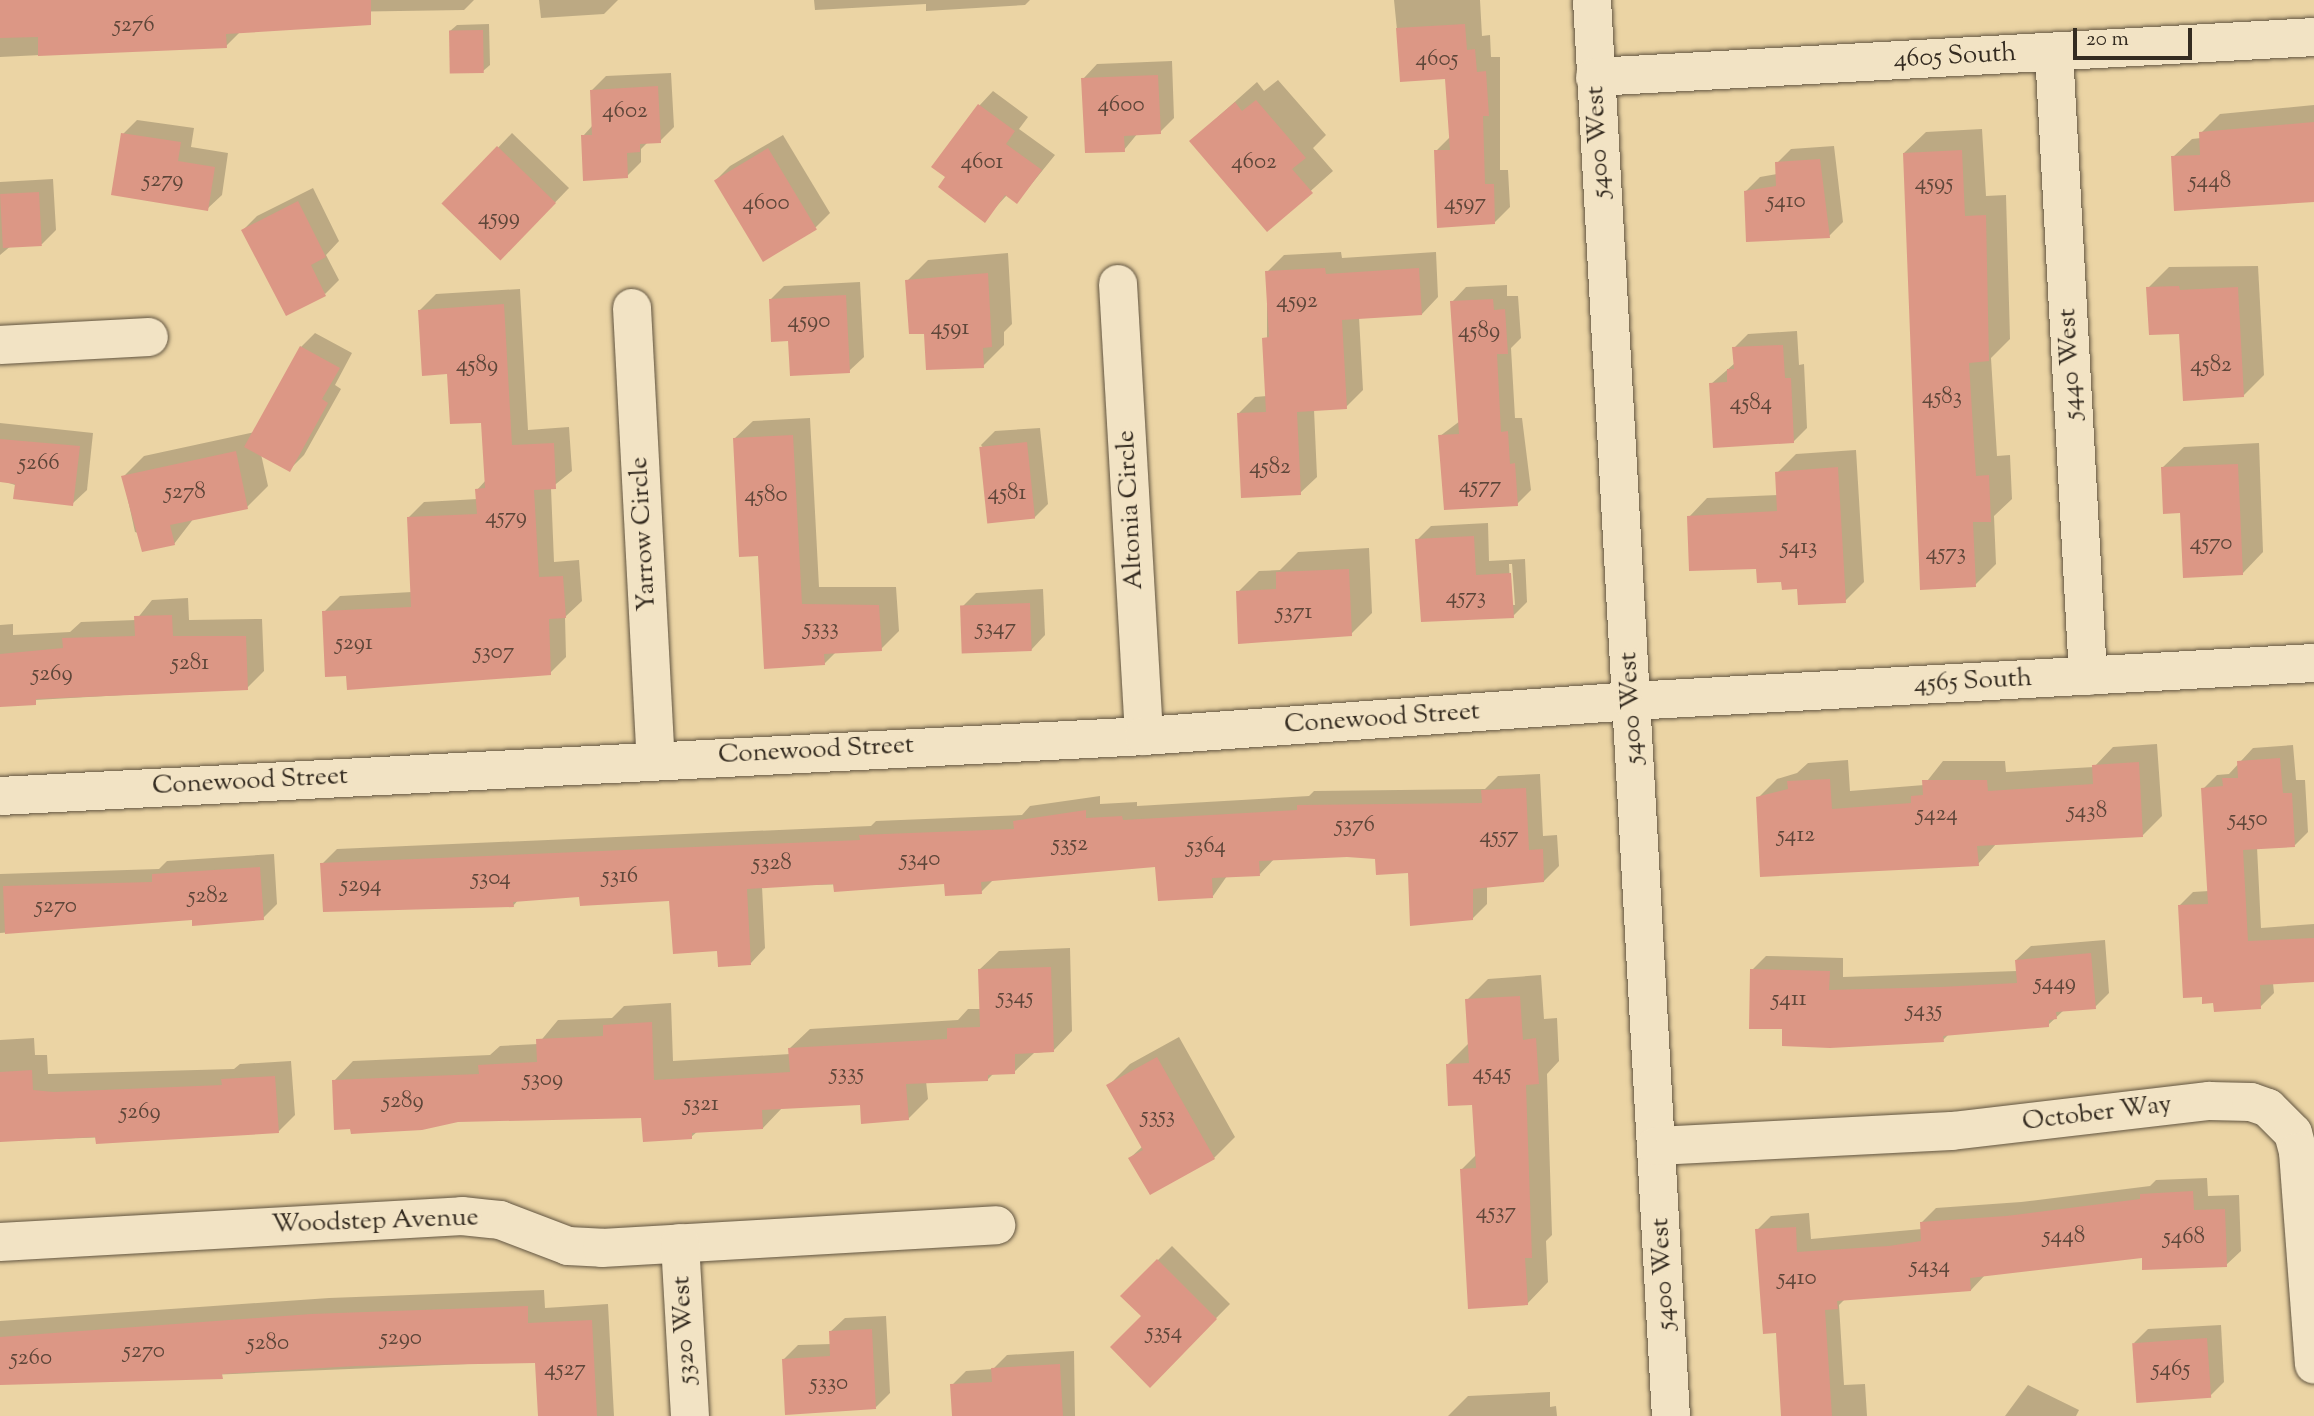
<!DOCTYPE html>
<html>
<head>
<meta charset="utf-8">
<style>
  body { margin:0 }
  #map { position:relative; width:2314px; height:1416px; overflow:hidden; background:#ebd4a4; font-family:"Sorts Mill Goudy",serif }
  div>[style] { position:absolute }
  .shadow>* { inset:0; background:#0003 }
  .building>* { inset:0; background:#dc9785; transform-origin:0 0 }
  .roads { filter:drop-shadow(0 0 2px #625541) drop-shadow(0 0 2px #625541) }
  .minor>* { height:38px; margin:-19px; padding:0 19px; transform-origin:19px; border-radius:19px; background:#f2e3c4 }
  span { translate:-50% -50%; white-space:nowrap; text-align:center; line-height:1.15; -webkit-text-stroke:6px #f2e3c4; paint-order:stroke }
  .number-label { font-size:23px; color:#5e4639 }
  .number-label span { -webkit-text-stroke-width:0 }
  .street-label { font-size:26px; color:#342b20 }
  .scale { position:absolute; left:2073px; top:28px; width:119px; height:32px; box-sizing:border-box; border:4px solid #342b20; border-top:0; padding-left:9px; font-size:21px; line-height:24px; white-space:nowrap; color:#342b20; -webkit-text-stroke:5px #f2e3c4; paint-order:stroke }
</style>
</head>
<body>
<div id="map">
  <div class="shadow">
    <div style="clip-path:polygon(0 0,474px 0,464px 10px,335px 12px,241px 31px,226px 46px,0 57px)"></div>
    <div style="clip-path:polygon(539px 0,618px 0,604px 14px,541px 18px)"></div>
    <div style="clip-path:polygon(814px 0,1030px 0,1025px 5px,926px 11px,926px 4px,815px 10px)"></div>
    <div style="clip-path:polygon(1394px 0,1480px 0,1482px 36px,1490px 35px,1491px 57px,1500px 57px,1500px 170px,1508px 170px,1510px 207px,1495px 222px,1436px 151px,1451px 136px,1447px 77px,1402px 80px)"></div>
    <div style="clip-path:polygon(489px 24px,490px 65px,483px 71px,450px 31px,457px 25px)"></div>
    <div style="clip-path:polygon(1172px 61px,1174px 118px,1160px 132px,1138px 133px,1124px 150px,1083px 79px,1097px 64px)"></div>
    <div style="clip-path:polygon(671px 73px,674px 127px,660px 141px,648px 142px,641px 149px,641px 162px,627px 176px,583px 136px,593px 125px,591px 91px,606px 76px)"></div>
    <div style="clip-path:polygon(1278px 80px,1326px 135px,1313px 148px,1333px 171px,1267px 230px,1191px 141px,1257px 82px,1264px 91px)"></div>
    <div style="clip-path:polygon(993px 91px,1028px 117px,1019px 129px,1055px 155px,1017px 202px,1007px 195px,984px 220px,948px 177px,979px 106px)"></div>
    <div style="clip-path:polygon(2314px 105px,2314px 201px,2173px 157px,2192px 139px,2201px 138px,2201px 133px,2220px 114px)"></div>
    <div style="clip-path:polygon(137px 120px,194px 128px,191px 147px,228px 153px,222px 195px,207px 209px,123px 134px)"></div>
    <div style="clip-path:polygon(1982px 129px,1986px 196px,2006px 195px,2010px 339px,1991px 358px,1997px 456px,2010px 455px,2012px 499px,1994px 516px,1996px 564px,1975px 585px,1904px 153px,1926px 132px)"></div>
    <div style="clip-path:polygon(512px 133px,569px 188px,515px 244px,445px 204px)"></div>
    <div style="clip-path:polygon(783px 135px,830px 213px,816px 227px,764px 259px,716px 180px,730px 166px)"></div>
    <div style="clip-path:polygon(1834px 146px,1843px 222px,1829px 236px,1746px 191px,1760px 177px,1777px 174px,1777px 163px,1791px 149px)"></div>
    <div style="clip-path:polygon(53px 179px,56px 230px,42px 244px,12px 245px,0 255px,0 182px)"></div>
    <div style="clip-path:polygon(313px 188px,339px 241px,326px 255px,339px 280px,325px 294px,243px 230px,257px 216px)"></div>
    <div style="clip-path:polygon(1341px 252px,1342px 258px,1436px 252px,1438px 297px,1422px 314px,1359px 317px,1363px 390px,1346px 407px,1314px 409px,1317px 477px,1300px 493px,1238px 414px,1255px 397px,1267px 396px,1267px 272px,1284px 255px)"></div>
    <div style="clip-path:polygon(1008px 253px,1012px 324px,1004px 332px,1004px 345px,983px 366px,925px 332px,907px 281px,928px 260px)"></div>
    <div style="clip-path:polygon(2258px 266px,2264px 375px,2243px 396px,2148px 288px,2169px 267px)"></div>
    <div style="clip-path:polygon(860px 282px,864px 357px,849px 371px,790px 340px,770px 300px,784px 286px)"></div>
    <div style="clip-path:polygon(1507px 285px,1507px 296px,1518px 296px,1521px 338px,1511px 348px,1515px 418px,1522px 418px,1531px 490px,1517px 504px,1440px 436px,1460px 421px,1452px 302px,1466px 287px)"></div>
    <div style="clip-path:polygon(520px 289px,528px 430px,569px 427px,572px 471px,551px 488px,554px 562px,579px 560px,582px 601px,565px 617px,566px 657px,550px 673px,348px 674px,324px 612px,340px 596px,412px 592px,408px 518px,424px 502px,478px 499px,477px 490px,486px 480px,483px 421px,448px 373px,420px 310px,436px 294px)"></div>
    <div style="clip-path:polygon(1797px 331px,1799px 365px,1804px 364px,1807px 428px,1793px 442px,1711px 384px,1735px 363px,1734px 348px,1748px 334px)"></div>
    <div style="clip-path:polygon(315px 333px,352px 353px,335px 385px,341px 389px,304px 455px,290px 469px,261px 454px,268px 486px,247px 507px,194px 518px,174px 544px,135px 532px,123px 477px,144px 456px,255px 432px,301px 347px)"></div>
    <div style="clip-path:polygon(810px 418px,819px 587px,896px 587px,899px 631px,881px 649px,837px 651px,824px 664px,735px 438px,753px 421px)"></div>
    <div style="clip-path:polygon(0 423px,93px 433px,87px 490px,72px 504px,0 480px)"></div>
    <div style="clip-path:polygon(1040px 428px,1048px 504px,1034px 518px,981px 445px,995px 431px)"></div>
    <div style="clip-path:polygon(2259px 443px,2263px 552px,2242px 574px,2181px 511px,2162px 468px,2184px 447px)"></div>
    <div style="clip-path:polygon(1856px 450px,1864px 582px,1845px 601px,1798px 588px,1758px 567px,1689px 517px,1707px 498px,1778px 495px,1777px 473px,1796px 454px)"></div>
    <div style="clip-path:polygon(evenodd,1488px 523px,1489px 561px,1525px 559px,1527px 602px,1513px 616px,1417px 540px,1431px 526px,1488px 523px,1509px 564px,1512px 564px,1515px 605px,1511px 605px,1509px 564px)"></div>
    <div style="clip-path:polygon(1369px 548px,1372px 613px,1351px 634px,1238px 592px,1259px 571px,1280px 570px,1298px 552px)"></div>
    <div style="clip-path:polygon(1043px 589px,1045px 635px,1031px 650px,962px 607px,976px 593px)"></div>
    <div style="clip-path:polygon(188px 598px,189px 620px,262px 619px,264px 671px,247px 688px,0 702px,0 625px,13px 624px,13px 635px,70px 632px,81px 622px,136px 620px,152px 600px)"></div>
    <div style="clip-path:polygon(2157px 744px,2162px 816px,2143px 835px,1997px 843px,1978px 864px,1758px 798px,1777px 779px,1797px 773px,1808px 763px,1848px 760px,1850px 791px,1924px 785px,1943px 761px,2005px 761px,2006px 772px,2094px 767px,2113px 747px)"></div>
    <div style="clip-path:polygon(2293px 745px,2296px 780px,2305px 780px,2308px 832px,2295px 845px,2257px 847px,2261px 928px,2314px 924px,2314px 981px,2273px 983px,2274px 993px,2260px 1007px,2179px 906px,2193px 892px,2209px 891px,2203px 789px,2217px 775px,2229px 774px,2253px 748px)"></div>
    <div style="clip-path:polygon(1540px 774px,1543px 836px,1557px 835px,1559px 866px,1544px 881px,1487px 886px,1487px 904px,1472px 919px,1409px 871px,1377px 857px,1347px 856px,1275px 858px,1260px 874px,1227px 876px,1213px 896px,1157px 866px,994px 879px,981px 892px,946px 882px,762px 886px,765px 948px,751px 963px,719px 950px,670px 900px,581px 895px,519px 899px,513px 906px,322px 864px,337px 849px,871px 826px,876px 821px,1022px 815px,1030px 806px,1100px 796px,1100px 804px,1137px 802px,1137px 806px,1309px 796px,1314px 791px,1485px 789px,1498px 776px)"></div>
    <div style="clip-path:polygon(274px 854px,277px 904px,263px 918px,193px 918px,0 933px,0 874px,159px 869px,167px 861px)"></div>
    <div style="clip-path:polygon(2105px 940px,2109px 993px,2095px 1007px,2064px 1010px,2048px 1025px,1949px 1034px,1943px 1040px,1784px 1028px,1752px 970px,1766px 956px,1843px 958px,1843px 977px,2017px 971px,2016px 960px,2031px 946px)"></div>
    <div style="clip-path:polygon(1070px 948px,1072px 1031px,1053px 1051px,1034px 1053px,1014px 1072px,994px 1073px,988px 1079px,926px 1081px,928px 1099px,908px 1119px,861px 1103px,782px 1108px,763px 1128px,698px 1131px,691px 1137px,643px 1116px,334px 1081px,353px 1061px,490px 1055px,500px 1046px,538px 1044px,558px 1020px,612px 1018px,624px 1006px,671px 1003px,673px 1061px,790px 1054px,790px 1048px,810px 1029px,958px 1020px,968px 1009px,981px 1009px,979px 970px,999px 951px)"></div>
    <div style="clip-path:polygon(1541px 975px,1544px 1019px,1557px 1018px,1559px 1061px,1547px 1074px,1552px 1235px,1546px 1241px,1548px 1282px,1527px 1304px,1461px 1170px,1476px 1155px,1473px 1103px,1447px 1065px,1469px 1043px,1467px 1000px,1488px 979px)"></div>
    <div style="clip-path:polygon(1179px 1037px,1235px 1137px,1214px 1158px,1130px 1158px,1143px 1146px,1109px 1085px,1130px 1064px)"></div>
    <div style="clip-path:polygon(34px 1038px,35px 1055px,47px 1055px,48px 1074px,234px 1069px,240px 1064px,291px 1061px,295px 1115px,279px 1131px,0 1141px,0 1040px)"></div>
    <div style="clip-path:polygon(2207px 1178px,2208px 1196px,2239px 1195px,2241px 1251px,2226px 1265px,2143px 1256px,1985px 1275px,1971px 1290px,1846px 1298px,1839px 1305px,1844px 1385px,1865px 1384px,1867px 1416px,1785px 1416px,1778px 1331px,1757px 1230px,1771px 1216px,1809px 1213px,1811px 1239px,1922px 1229px,1922px 1222px,1936px 1208px,2021px 1202px,2150px 1186px,2156px 1180px)"></div>
    <div style="clip-path:polygon(1172px 1246px,1230px 1304px,1150px 1385px,1143px 1316px,1122px 1296px)"></div>
    <div style="clip-path:polygon(544px 1290px,545px 1308px,608px 1304px,614px 1416px,540px 1416px,537px 1361px,0 1384px,0 1321px,329px 1298px)"></div>
    <div style="clip-path:polygon(886px 1316px,890px 1393px,876px 1407px,784px 1359px,798px 1345px,831px 1344px,830px 1332px,845px 1318px)"></div>
    <div style="clip-path:polygon(2221px 1325px,2224px 1382px,2210px 1396px,2134px 1343px,2148px 1329px)"></div>
    <div style="clip-path:polygon(1074px 1351px,1075px 1416px,954px 1416px,952px 1385px,966px 1371px,993px 1369px,1007px 1355px)"></div>
    <div style="clip-path:polygon(2028px 1385px,2079px 1410px,2076px 1416px,2005px 1416px)"></div>
    <div style="clip-path:polygon(1550px 1392px,1550px 1407px,1556px 1406px,1557px 1416px,1448px 1416px,1468px 1396px)"></div>
  </div>
  <div class="building">
    <div style="clip-path:polygon(0 0,371px 0,371px 25px,226px 34px,227px 48px,38px 56px,38px 37px,0 38px)"></div>
    <div style="clip-path:polygon(1465px 24px,1467px 50px,1475px 49px,1477px 72px,1486px 71px,1489px 116px,1483px 116px,1485px 184px,1494px 184px,1495px 224px,1437px 228px,1434px 150px,1450px 150px,1445px 79px,1400px 82px,1396px 28px)"></div>
    <div style="left:483px;top:30px;width:43px;height:34px;rotate:89deg"></div>
    <div style="clip-path:polygon(1158px 75px,1161px 134px,1124px 136px,1125px 152px,1085px 153px,1081px 78px)"></div>
    <div style="clip-path:polygon(658px 86px,661px 143px,640px 144px,640px 152px,627px 153px,628px 178px,583px 181px,581px 135px,592px 135px,590px 90px)"></div>
    <div style="clip-path:polygon(1256px 100px,1306px 158px,1292px 169px,1313px 193px,1267px 232px,1189px 141px,1235px 102px,1242px 111px)"></div>
    <div style="clip-path:polygon(978px 104px,1015px 131px,1006px 144px,1042px 170px,1017px 204px,1005px 195px,985px 223px,938px 187px,945px 177px,931px 167px)"></div>
    <div style="clip-path:polygon(2314px 122px,2314px 202px,2174px 211px,2171px 156px,2200px 155px,2199px 132px)"></div>
    <div style="clip-path:polygon(121px 133px,181px 142px,178px 161px,215px 167px,208px 211px,111px 195px)"></div>
    <div style="left:497px;top:146px;width:82px;height:80px;rotate:44deg"></div>
    <div style="left:768px;top:148px;width:95px;height:63px;rotate:59deg"></div>
    <div style="clip-path:polygon(1962px 150px,1965px 216px,1986px 215px,1989px 361px,1969px 363px,1976px 476px,1989px 475px,1991px 522px,1973px 522px,1976px 587px,1920px 590px,1903px 153px)"></div>
    <div style="clip-path:polygon(1820px 159px,1830px 238px,1746px 242px,1744px 191px,1776px 186px,1775px 162px)"></div>
    <div style="left:39px;top:192px;width:54px;height:39px;rotate:87deg"></div>
    <div style="clip-path:polygon(298px 201px,326px 257px,311px 265px,326px 296px,286px 316px,241px 230px)"></div>
    <div style="clip-path:polygon(1325px 268px,1326px 274px,1419px 268px,1422px 315px,1342px 320px,1347px 409px,1297px 412px,1301px 495px,1241px 498px,1237px 413px,1266px 412px,1262px 338px,1269px 337px,1265px 271px)"></div>
    <div style="clip-path:polygon(988px 273px,992px 347px,983px 348px,984px 368px,926px 370px,924px 334px,909px 334px,905px 280px)"></div>
    <div style="clip-path:polygon(2179px 286px,2180px 290px,2238px 287px,2244px 397px,2183px 401px,2179px 334px,2149px 335px,2146px 287px)"></div>
    <div style="clip-path:polygon(846px 295px,850px 373px,790px 376px,788px 341px,771px 342px,769px 299px)"></div>
    <div style="clip-path:polygon(1493px 299px,1494px 310px,1505px 309px,1508px 354px,1497px 354px,1501px 432px,1508px 431px,1510px 464px,1515px 463px,1518px 506px,1444px 510px,1438px 435px,1459px 434px,1450px 301px)"></div>
    <div style="clip-path:polygon(504px 304px,512px 445px,554px 443px,556px 489px,534px 490px,539px 577px,563px 576px,566px 618px,549px 619px,551px 675px,347px 690px,346px 676px,325px 677px,322px 611px,411px 607px,407px 517px,477px 514px,475px 489px,485px 488px,481px 423px,450px 424px,447px 374px,422px 376px,418px 310px)"></div>
    <div style="clip-path:polygon(1783px 345px,1785px 378px,1791px 378px,1794px 443px,1713px 448px,1709px 383px,1727px 382px,1727px 369px,1734px 369px,1732px 347px)"></div>
    <div style="clip-path:polygon(300px 346px,340px 368px,322px 399px,328px 403px,290px 472px,244px 447px)"></div>
    <div style="clip-path:polygon(793px 435px,802px 604px,879px 605px,882px 651px,824px 654px,825px 665px,764px 669px,758px 556px,739px 557px,733px 438px)"></div>
    <div style="clip-path:polygon(0 439px,80px 446px,73px 506px,13px 499px,15px 484px,0 482px)"></div>
    <div style="left:1027px;top:442px;width:77px;height:48px;rotate:84deg"></div>
    <div style="clip-path:polygon(236px 451px,248px 509px,170px 525px,175px 545px,142px 552px,121px 476px)"></div>
    <div style="clip-path:polygon(2238px 464px,2243px 575px,2183px 578px,2180px 513px,2163px 514px,2161px 467px)"></div>
    <div style="clip-path:polygon(1838px 467px,1846px 603px,1798px 605px,1797px 589px,1782px 590px,1781px 582px,1757px 583px,1756px 569px,1689px 571px,1687px 516px,1777px 511px,1775px 472px)"></div>
    <div style="clip-path:polygon(1474px 536px,1476px 575px,1511px 573px,1514px 618px,1421px 622px,1415px 539px)"></div>
    <div style="clip-path:polygon(1349px 569px,1352px 636px,1238px 644px,1236px 591px,1276px 589px,1276px 572px)"></div>
    <div style="left:1030px;top:603px;width:48px;height:70px;rotate:88deg"></div>
    <div style="clip-path:polygon(172px 615px,173px 636px,246px 636px,248px 690px,36px 699px,36px 705px,0 707px,0 654px,63px 648px,62px 638px,135px 636px,134px 616px)"></div>
    <div style="clip-path:polygon(2280px 758px,2283px 793px,2292px 793px,2295px 847px,2243px 850px,2248px 941px,2314px 938px,2314px 982px,2260px 985px,2261px 1009px,2214px 1012px,2213px 1003px,2202px 1004px,2202px 997px,2183px 998px,2178px 905px,2208px 904px,2201px 788px,2223px 786px,2222px 778px,2238px 778px,2237px 761px)"></div>
    <div style="clip-path:polygon(2139px 762px,2143px 837px,1977px 846px,1979px 866px,1760px 877px,1756px 797px,1788px 789px,1787px 781px,1830px 779px,1832px 809px,1911px 803px,1911px 796px,1923px 795px,1922px 780px,1987px 780px,1988px 791px,2093px 784px,2092px 765px)"></div>
    <div style="clip-path:polygon(1526px 788px,1529px 850px,1543px 849px,1544px 882px,1473px 889px,1473px 920px,1410px 926px,1408px 873px,1376px 875px,1375px 859px,1347px 857px,1259px 861px,1260px 876px,1212px 878px,1213px 898px,1158px 901px,1155px 867px,981px 882px,982px 894px,945px 896px,944px 884px,834px 892px,833px 884px,747px 889px,751px 965px,718px 967px,717px 951px,673px 954px,669px 901px,580px 906px,579px 897px,513px 902px,514px 907px,323px 912px,320px 863px,860px 840px,859px 835px,1014px 829px,1013px 821px,1086px 810px,1086px 818px,1122px 816px,1123px 820px,1297px 810px,1297px 805px,1482px 803px,1481px 790px)"></div>
    <div style="clip-path:polygon(260px 867px,264px 920px,192px 926px,192px 920px,5px 934px,3px 886px,152px 882px,152px 874px)"></div>
    <div style="clip-path:polygon(2091px 953px,2096px 1009px,2056px 1012px,2057px 1019px,2049px 1020px,2049px 1027px,1943px 1036px,1944px 1042px,1830px 1048px,1782px 1046px,1782px 1029px,1749px 1029px,1750px 969px,1830px 971px,1829px 990px,1941px 987px,2017px 983px,2015px 960px)"></div>
    <div style="clip-path:polygon(1051px 967px,1054px 1052px,1015px 1054px,1015px 1074px,988px 1075px,988px 1081px,906px 1084px,909px 1120px,861px 1124px,860px 1105px,762px 1110px,763px 1129px,692px 1133px,692px 1139px,643px 1142px,641px 1118px,458px 1122px,422px 1130px,351px 1134px,350px 1129px,334px 1130px,332px 1080px,479px 1074px,478px 1065px,537px 1062px,536px 1039px,603px 1036px,603px 1025px,652px 1022px,654px 1080px,790px 1072px,788px 1048px,947px 1039px,947px 1028px,980px 1027px,978px 969px)"></div>
    <div style="clip-path:polygon(1520px 996px,1523px 1040px,1536px 1038px,1539px 1084px,1526px 1085px,1532px 1258px,1525px 1258px,1528px 1305px,1468px 1309px,1460px 1169px,1476px 1168px,1472px 1105px,1448px 1106px,1446px 1064px,1469px 1063px,1465px 999px)"></div>
    <div style="clip-path:polygon(1157px 1057px,1215px 1159px,1150px 1195px,1128px 1158px,1143px 1150px,1106px 1085px)"></div>
    <div style="clip-path:polygon(32px 1070px,33px 1090px,54px 1092px,222px 1085px,221px 1079px,275px 1076px,279px 1133px,96px 1144px,95px 1137px,0 1142px,0 1072px)"></div>
    <div style="clip-path:polygon(2193px 1191px,2194px 1210px,2225px 1209px,2227px 1267px,2142px 1270px,2142px 1258px,1970px 1278px,1971px 1291px,1837px 1301px,1838px 1309px,1825px 1310px,1832px 1416px,1781px 1416px,1776px 1333px,1763px 1334px,1755px 1229px,1796px 1227px,1797px 1252px,1889px 1246px,1921px 1241px,1920px 1222px,2006px 1216px,2140px 1199px,2140px 1194px)"></div>
    <div style="clip-path:polygon(1157px 1259px,1217px 1319px,1150px 1388px,1110px 1347px,1141px 1316px,1120px 1296px)"></div>
    <div style="clip-path:polygon(528px 1306px,528px 1323px,592px 1320px,597px 1416px,538px 1416px,535px 1363px,356px 1366px,222px 1374px,223px 1379px,0 1385px,0 1337px,311px 1314px)"></div>
    <div style="clip-path:polygon(872px 1329px,876px 1409px,785px 1415px,782px 1359px,830px 1356px,829px 1331px)"></div>
    <div style="left:2207px;top:1338px;width:60px;height:75px;rotate:86deg"></div>
    <div style="clip-path:polygon(1060px 1364px,1063px 1416px,952px 1416px,950px 1384px,992px 1382px,991px 1368px)"></div>
  </div>
  <div class="roads">
    <div class="minor">
      <div style="left:1592px;top:0;width:1418px;rotate:86.81deg"></div>
      <div style="left:2054px;top:52px;width:625px;rotate:86.88deg"></div>
      <div style="left:1595px;top:77px;width:720px;rotate:-3.18deg"></div>
      <div style="left:1118px;top:284px;width:453px;rotate:86.7deg"></div>
      <div style="left:632px;top:308px;width:452px;rotate:87deg"></div>
      <div style="left:0;top:345px;width:149px;rotate:-3.1deg"></div>
      <div style="left:0;top:796px;width:1146px;rotate:-3deg"></div>
      <div style="left:1144px;top:736px;width:489px;rotate:-4.1deg"></div>
      <div style="left:1632px;top:701px;width:683px;rotate:-3.19deg"></div>
      <div style="left:1656px;top:1146px;width:296px;rotate:-2.9deg"></div>
      <div style="left:1952px;top:1131px;width:259px;rotate:-6.7deg"></div>
      <div style="left:2209px;top:1101px;width:42px;rotate:1.4deg"></div>
      <div style="left:2251px;top:1102px;width:18px;rotate:19deg"></div>
      <div style="left:2268px;top:1108px;width:35px;rotate:45deg"></div>
      <div style="left:2293px;top:1133px;width:20px;rotate:75deg"></div>
      <div style="left:2298px;top:1152px;width:213px;rotate:85.7deg"></div>
      <div style="left:0;top:1242px;width:463px;rotate:-3.2deg"></div>
      <div style="left:462px;top:1216px;width:38px;rotate:6deg"></div>
      <div style="left:500px;top:1220px;width:73px;rotate:20.9deg"></div>
      <div style="left:568px;top:1246px;width:34px;rotate:3deg"></div>
      <div style="left:602px;top:1248px;width:395px;rotate:-3.3deg"></div>
      <div style="left:680px;top:1243px;width:173px;rotate:86.7deg"></div>
    </div>
  </div>
  <div class="number-label">
    <span style="left:134px;top:26px">5276</span>
    <span style="left:1437px;top:60px">4605</span>
    <span style="left:1121px;top:106px">4600</span>
    <span style="left:625px;top:112px">4602</span>
    <span style="left:982px;top:163px">4601</span>
    <span style="left:1254px;top:163px">4602</span>
    <span style="left:163px;top:181px">5279</span>
    <span style="left:2210px;top:182px">5448</span>
    <span style="left:1934px;top:184px">4595</span>
    <span style="left:1786px;top:202px">5410</span>
    <span style="left:766px;top:204px">4600</span>
    <span style="left:1465px;top:204px">4597</span>
    <span style="left:499px;top:219px">4599</span>
    <span style="left:1297px;top:302px">4592</span>
    <span style="left:809px;top:322px">4590</span>
    <span style="left:950px;top:329px">4591</span>
    <span style="left:1479px;top:332px">4589</span>
    <span style="left:477px;top:366px">4589</span>
    <span style="left:2211px;top:366px">4582</span>
    <span style="left:1942px;top:398px">4583</span>
    <span style="left:1751px;top:404px">4584</span>
    <span style="left:39px;top:464px">5266</span>
    <span style="left:1270px;top:468px">4582</span>
    <span style="left:1480px;top:487px">4577</span>
    <span style="left:185px;top:493px">5278</span>
    <span style="left:1007px;top:494px">4581</span>
    <span style="left:766px;top:496px">4580</span>
    <span style="left:506px;top:518px">4579</span>
    <span style="left:2211px;top:544px">4570</span>
    <span style="left:1799px;top:548px">5413</span>
    <span style="left:1946px;top:554px">4573</span>
    <span style="left:1466px;top:598px">4573</span>
    <span style="left:1294px;top:613px">5371</span>
    <span style="left:821px;top:629px">5333</span>
    <span style="left:996px;top:629px">5347</span>
    <span style="left:354px;top:644px">5291</span>
    <span style="left:494px;top:653px">5307</span>
    <span style="left:190px;top:664px">5281</span>
    <span style="left:52px;top:675px">5269</span>
    <span style="left:2087px;top:812px">5438</span>
    <span style="left:1937px;top:815px">5424</span>
    <span style="left:2248px;top:820px">5450</span>
    <span style="left:1355px;top:826px">5376</span>
    <span style="left:1796px;top:836px">5412</span>
    <span style="left:1499px;top:837px">4557</span>
    <span style="left:1070px;top:845px">5352</span>
    <span style="left:1206px;top:847px">5364</span>
    <span style="left:920px;top:860px">5340</span>
    <span style="left:772px;top:864px">5328</span>
    <span style="left:620px;top:877px">5316</span>
    <span style="left:491px;top:879px">5304</span>
    <span style="left:361px;top:886px">5294</span>
    <span style="left:208px;top:897px">5282</span>
    <span style="left:56px;top:907px">5270</span>
    <span style="left:2055px;top:984px">5449</span>
    <span style="left:1015px;top:998px">5345</span>
    <span style="left:1789px;top:1000px">5411</span>
    <span style="left:1924px;top:1011px">5435</span>
    <span style="left:847px;top:1074px">5335</span>
    <span style="left:1492px;top:1074px">4545</span>
    <span style="left:543px;top:1080px">5309</span>
    <span style="left:403px;top:1102px">5289</span>
    <span style="left:701px;top:1105px">5321</span>
    <span style="left:140px;top:1113px">5269</span>
    <span style="left:1158px;top:1117px">5353</span>
    <span style="left:1496px;top:1213px">4537</span>
    <span style="left:2064px;top:1237px">5448</span>
    <span style="left:2184px;top:1238px">5468</span>
    <span style="left:1930px;top:1267px">5434</span>
    <span style="left:1797px;top:1279px">5410</span>
    <span style="left:1164px;top:1333px">5354</span>
    <span style="left:401px;top:1339px">5290</span>
    <span style="left:268px;top:1344px">5280</span>
    <span style="left:144px;top:1352px">5270</span>
    <span style="left:31px;top:1359px">5260</span>
    <span style="left:565px;top:1370px">4527</span>
    <span style="left:2171px;top:1370px">5465</span>
    <span style="left:829px;top:1384px">5330</span>
  </div>
  <div class="street-label">
    <span style="left:1955px;top:57px;rotate:-3deg">4605 South</span>
    <span style="left:1599px;top:142px;rotate:-93deg">5400 West</span>
    <span style="left:2071px;top:364px;rotate:-93deg">5440 West</span>
    <span style="left:1131px;top:510px;rotate:-93deg">Altonia Circle</span>
    <span style="left:644px;top:534px;rotate:-93deg">Yarrow Circle</span>
    <span style="left:1973px;top:682px;rotate:-3deg">4565 South</span>
    <span style="left:1632px;top:708px;rotate:-93deg">5400 West</span>
    <span style="left:1382px;top:719px;rotate:-4deg">Conewood Street</span>
    <span style="left:816px;top:751px;rotate:-3deg">Conewood Street</span>
    <span style="left:250px;top:782px;rotate:-3deg">Conewood Street</span>
    <span style="left:2097px;top:1114px;rotate:-7deg">October Way</span>
    <span style="left:375px;top:1222px;rotate:-2deg">Woodstep Avenue</span>
    <span style="left:1664px;top:1274px;rotate:-93deg">5400 West</span>
    <span style="left:685px;top:1330px;rotate:-93deg">5320 West</span>
  </div>
  <div class="scale">20 m</div>
</div>
</body>
</html>
